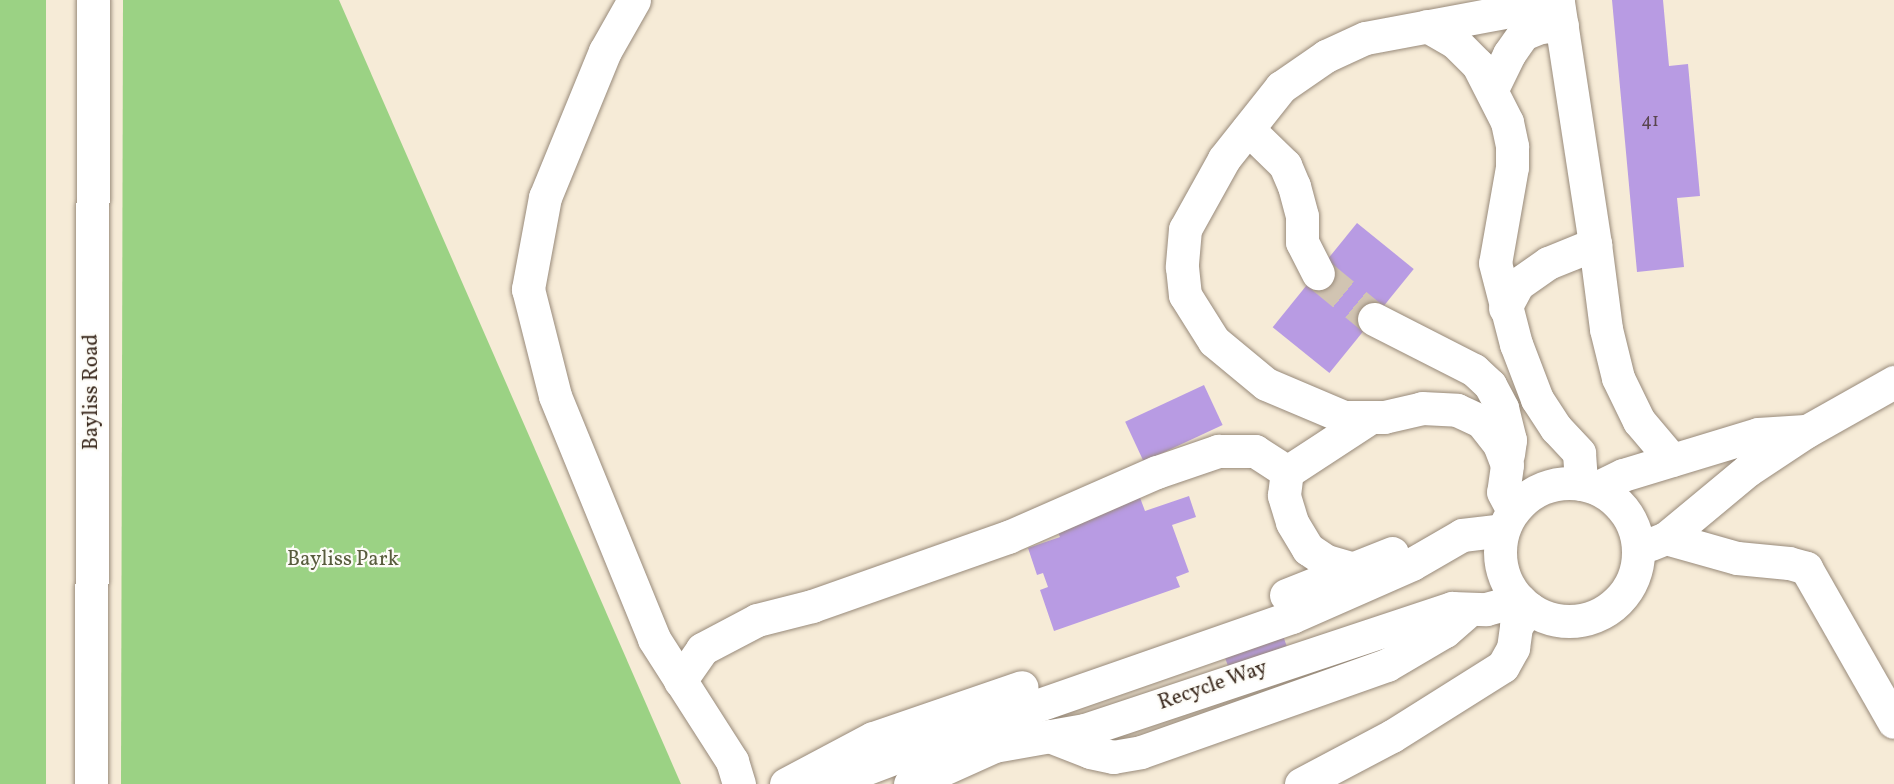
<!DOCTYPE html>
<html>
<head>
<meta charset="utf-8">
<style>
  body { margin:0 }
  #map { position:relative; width:1894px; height:784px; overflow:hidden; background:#f6ebd7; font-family:Vollkorn,serif }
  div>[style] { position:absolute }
  .green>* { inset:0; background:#9bd284; transform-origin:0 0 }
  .building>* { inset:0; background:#b89be3; transform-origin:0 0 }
  .minor-tunnel>* { height:33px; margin-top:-16.5px; transform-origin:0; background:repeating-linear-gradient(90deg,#d1c4b2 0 33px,transparent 0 49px) }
  .roads { filter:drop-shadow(0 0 2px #988a7a) drop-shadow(0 0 2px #988a7a) }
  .minor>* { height:33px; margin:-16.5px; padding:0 16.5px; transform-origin:16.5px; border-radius:16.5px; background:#fff }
  .minor>.ring { margin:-16.5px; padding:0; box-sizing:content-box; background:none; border:33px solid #fff; border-radius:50% }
  span { translate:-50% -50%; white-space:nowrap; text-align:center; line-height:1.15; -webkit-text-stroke:4.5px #fdfcf7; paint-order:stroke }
  .number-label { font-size:18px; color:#5a464f }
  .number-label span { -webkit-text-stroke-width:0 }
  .street-label { font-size:21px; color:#3b2a1e }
  .park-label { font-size:21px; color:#585c3d }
</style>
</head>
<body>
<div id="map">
  <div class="green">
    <div style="left:0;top:0;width:46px;height:784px"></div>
    <div style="clip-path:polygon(123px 0,339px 0,681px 784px,121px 784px)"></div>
  </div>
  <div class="building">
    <div style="clip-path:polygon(1612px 0,1663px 0,1669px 66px,1688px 64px,1700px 196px,1677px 198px,1684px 267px,1637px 272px)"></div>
    <div style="left:1357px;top:223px;width:73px;height:134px;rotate:39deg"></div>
    <div style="left:1204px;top:385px;width:44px;height:87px;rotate:65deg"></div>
    <div style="clip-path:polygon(1139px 495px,1145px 511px,1189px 496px,1196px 517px,1172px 525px,1189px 572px,1176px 577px,1180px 587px,1054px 631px,1040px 590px,1048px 587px,1043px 573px,1037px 575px,1028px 548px,1060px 537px,1057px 530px)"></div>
    <div style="left:1282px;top:633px;width:20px;height:62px;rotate:70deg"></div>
  </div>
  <div class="minor-tunnel">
    <div style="left:1318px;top:273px;width:72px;rotate:39.4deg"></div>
  </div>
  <div class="roads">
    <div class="minor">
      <div style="left:634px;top:0;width:59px;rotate:119.6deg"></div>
      <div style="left:605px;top:51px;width:158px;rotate:112.3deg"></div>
      <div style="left:545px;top:197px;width:94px;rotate:100.5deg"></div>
      <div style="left:528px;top:289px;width:110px;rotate:75.8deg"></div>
      <div style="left:555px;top:396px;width:262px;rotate:67.8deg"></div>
      <div style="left:654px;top:639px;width:145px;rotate:57.4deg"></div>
      <div style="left:732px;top:761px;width:24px;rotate:73deg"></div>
      <div style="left:1427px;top:26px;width:34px;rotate:30deg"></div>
      <div style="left:1456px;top:43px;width:31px;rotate:45deg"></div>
      <div style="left:1478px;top:65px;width:64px;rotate:63deg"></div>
      <div style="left:1507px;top:122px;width:25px;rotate:78deg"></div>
      <div style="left:1512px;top:146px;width:21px;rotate:90deg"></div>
      <div style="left:1512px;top:167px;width:97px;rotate:100deg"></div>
      <div style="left:1495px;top:263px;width:84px;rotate:75.5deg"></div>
      <div style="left:1516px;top:344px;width:59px;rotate:69.1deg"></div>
      <div style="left:1537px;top:399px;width:35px;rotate:57deg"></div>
      <div style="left:1556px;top:428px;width:34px;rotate:47deg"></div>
      <div style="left:1579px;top:453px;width:31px;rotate:86deg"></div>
      <div style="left:1492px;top:89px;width:39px;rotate:-64deg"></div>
      <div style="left:1509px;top:54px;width:24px;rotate:-55deg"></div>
      <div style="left:1523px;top:34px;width:18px;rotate:-22deg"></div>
      <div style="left:1540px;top:27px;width:22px;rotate:-5deg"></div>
      <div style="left:1248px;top:129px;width:52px;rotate:44.2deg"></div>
      <div style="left:1285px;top:165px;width:23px;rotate:67deg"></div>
      <div style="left:1294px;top:186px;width:31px;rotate:75deg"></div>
      <div style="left:1302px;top:216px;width:26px;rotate:90deg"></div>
      <div style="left:1302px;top:242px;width:35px;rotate:63deg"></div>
      <div style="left:1595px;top:244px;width:86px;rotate:82.6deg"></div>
      <div style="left:1606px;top:329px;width:50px;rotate:76.2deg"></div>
      <div style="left:1618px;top:378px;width:48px;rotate:64deg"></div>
      <div style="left:1639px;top:421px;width:51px;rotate:49.8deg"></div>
      <div style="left:1505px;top:308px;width:27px;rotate:-62deg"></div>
      <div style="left:1518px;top:284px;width:37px;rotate:-35deg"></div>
      <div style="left:1548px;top:263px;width:51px;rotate:-22deg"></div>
      <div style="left:1595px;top:244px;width:245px;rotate:-98.7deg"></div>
      <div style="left:1558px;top:2px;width:196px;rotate:169.4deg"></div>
      <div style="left:1365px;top:38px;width:43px;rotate:155.2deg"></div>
      <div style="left:1326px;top:56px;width:55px;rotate:145.4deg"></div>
      <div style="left:1281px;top:87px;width:92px;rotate:128.4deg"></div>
      <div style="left:1224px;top:159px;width:80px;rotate:119.1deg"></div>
      <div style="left:1185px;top:229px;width:38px;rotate:95deg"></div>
      <div style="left:1182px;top:267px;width:28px;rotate:84deg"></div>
      <div style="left:1185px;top:295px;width:54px;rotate:57.8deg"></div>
      <div style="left:1214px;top:341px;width:67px;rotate:39.6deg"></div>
      <div style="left:1266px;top:384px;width:85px;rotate:22.9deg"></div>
      <div style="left:1344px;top:417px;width:40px"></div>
      <div style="left:1384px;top:417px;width:39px;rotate:-13deg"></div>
      <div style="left:1422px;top:408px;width:35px;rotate:3deg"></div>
      <div style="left:1457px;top:410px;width:26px;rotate:25deg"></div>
      <div style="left:1481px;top:421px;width:29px;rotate:52deg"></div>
      <div style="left:1499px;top:444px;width:22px;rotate:69deg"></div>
      <div style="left:1507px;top:465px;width:27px;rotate:98deg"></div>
      <div style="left:1503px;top:492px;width:21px;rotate:62deg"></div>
      <div style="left:1374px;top:319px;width:112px;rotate:27deg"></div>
      <div style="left:1474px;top:370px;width:22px;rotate:43deg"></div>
      <div style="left:1490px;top:385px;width:26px;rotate:62deg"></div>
      <div style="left:1502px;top:408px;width:33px;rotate:76deg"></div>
      <div style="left:1510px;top:440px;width:14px;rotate:98deg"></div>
      <div class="ring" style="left:1500px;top:483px;width:105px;height:105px"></div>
      <div style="left:1596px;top:488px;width:30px;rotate:-26deg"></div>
      <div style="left:1623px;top:475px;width:141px;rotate:-16.9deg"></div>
      <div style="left:1758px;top:434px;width:47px;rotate:-3.7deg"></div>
      <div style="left:1666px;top:538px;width:74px;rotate:15.7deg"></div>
      <div style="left:1737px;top:558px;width:52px;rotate:5.5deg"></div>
      <div style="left:1789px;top:563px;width:18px;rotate:16deg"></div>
      <div style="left:1806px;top:568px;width:177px;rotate:60.3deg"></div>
      <div style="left:1651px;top:544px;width:16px;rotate:-22deg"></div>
      <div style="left:1666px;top:538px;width:107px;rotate:-39.7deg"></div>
      <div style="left:1748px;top:470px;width:71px;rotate:-33.5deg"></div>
      <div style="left:1807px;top:431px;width:100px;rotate:-29.4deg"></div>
      <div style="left:1351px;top:568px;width:26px;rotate:-164deg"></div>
      <div style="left:1326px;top:561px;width:22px;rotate:-146deg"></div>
      <div style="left:1308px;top:549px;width:31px;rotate:-121deg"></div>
      <div style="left:1292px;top:522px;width:28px;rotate:-107deg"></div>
      <div style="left:1284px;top:495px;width:23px;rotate:-83deg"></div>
      <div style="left:1287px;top:472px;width:100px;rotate:-33.2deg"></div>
      <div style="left:1286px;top:595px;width:114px;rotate:-21.6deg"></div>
      <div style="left:680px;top:681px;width:39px;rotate:-55deg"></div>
      <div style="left:702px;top:649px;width:62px;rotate:-27.8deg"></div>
      <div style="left:757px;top:620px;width:57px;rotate:-14.3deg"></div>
      <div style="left:812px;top:606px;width:208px;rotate:-19.4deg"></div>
      <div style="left:1008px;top:537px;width:163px;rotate:-23.6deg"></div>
      <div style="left:1157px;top:472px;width:65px;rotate:-19deg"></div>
      <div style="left:1218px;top:451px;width:37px"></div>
      <div style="left:1255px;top:451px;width:38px;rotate:33deg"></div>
      <div style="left:1049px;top:736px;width:44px;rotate:21.3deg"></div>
      <div style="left:1090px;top:752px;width:24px;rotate:12deg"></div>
      <div style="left:1113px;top:757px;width:28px;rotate:-10deg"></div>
      <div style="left:1141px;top:752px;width:261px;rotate:-19.5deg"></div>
      <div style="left:1387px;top:665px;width:67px;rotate:-30.4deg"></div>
      <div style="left:1445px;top:631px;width:30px;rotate:-41deg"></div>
      <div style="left:91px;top:784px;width:784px;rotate:-89.85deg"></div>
      <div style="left:786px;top:784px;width:98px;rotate:-27.9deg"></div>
      <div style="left:873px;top:738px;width:157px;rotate:-18.9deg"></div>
      <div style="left:825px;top:784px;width:155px;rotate:-20.8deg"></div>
      <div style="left:970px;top:729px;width:341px;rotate:-19.2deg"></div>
      <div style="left:1292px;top:617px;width:131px;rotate:-23.8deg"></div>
      <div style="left:1412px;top:564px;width:58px;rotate:-30.1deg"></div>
      <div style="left:1462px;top:535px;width:41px;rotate:-7deg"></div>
      <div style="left:910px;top:784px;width:92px;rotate:-24.3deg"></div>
      <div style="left:994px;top:746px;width:92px;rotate:-10deg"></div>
      <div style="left:1085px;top:730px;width:387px;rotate:-18.4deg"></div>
      <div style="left:1452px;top:608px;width:34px;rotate:2deg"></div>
      <div style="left:1486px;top:609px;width:35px;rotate:-15deg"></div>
      <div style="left:1301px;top:784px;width:103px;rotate:-27.8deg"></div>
      <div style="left:1392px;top:736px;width:131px;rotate:-32.2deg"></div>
      <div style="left:1503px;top:666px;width:21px;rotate:-61deg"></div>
      <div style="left:1513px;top:648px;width:22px;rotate:-82deg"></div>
      <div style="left:1516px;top:626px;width:22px;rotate:-54deg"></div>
    </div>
  </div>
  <div class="number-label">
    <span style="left:1650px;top:122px">41</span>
  </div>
  <div class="street-label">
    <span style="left:92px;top:392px;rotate:-90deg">Bayliss Road</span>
    <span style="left:1213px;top:686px;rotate:-19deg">Recycle Way</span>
  </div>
  <div class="park-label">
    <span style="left:343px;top:560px">Bayliss Park</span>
  </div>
</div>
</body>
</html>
